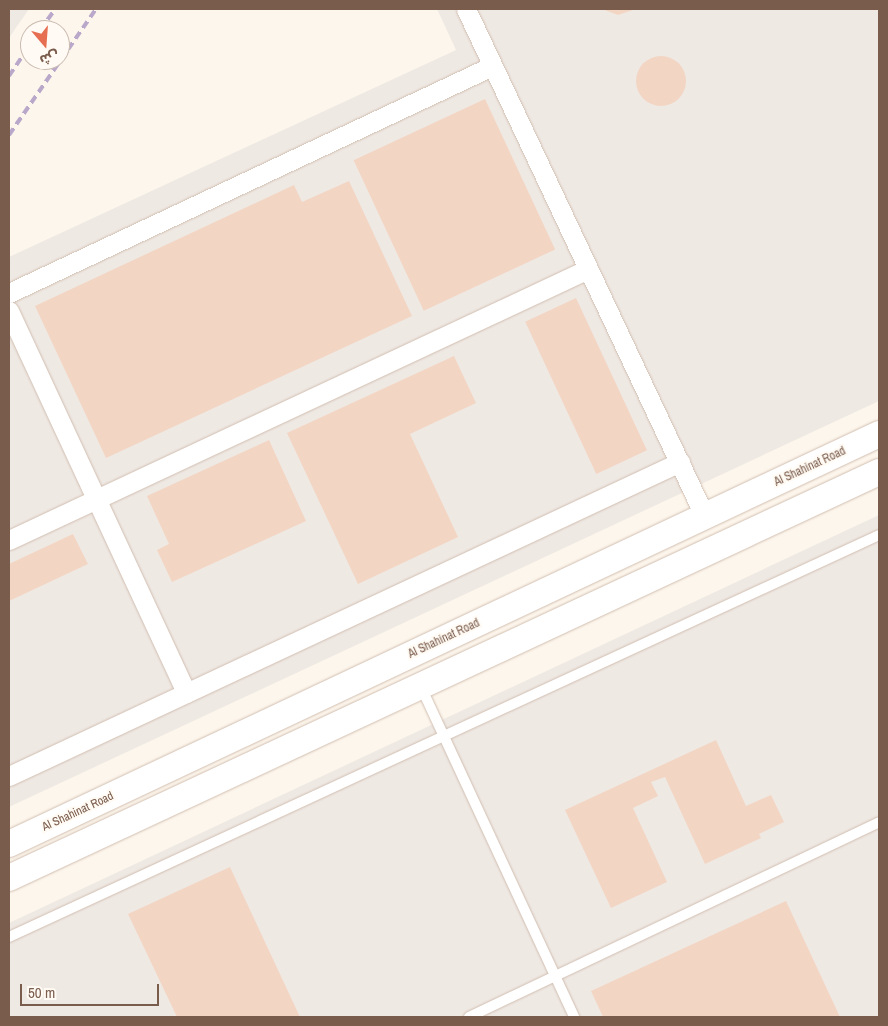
<!DOCTYPE html>
<html>
<head>
<meta charset="utf-8">
<style>
  body { margin:0 }
  #map { position:relative; width:888px; height:1026px; overflow:hidden; background:#fdf6ec; font-family:"Archivo Narrow","Noto Sans Arabic",sans-serif }
  div>[style] { position:absolute }
  .industrial>* { inset:0; background:#efe9e4 }
  .building>* { inset:0; background:#f3d5c3; transform-origin:0 0 }
  .round { border-radius:50% }
  .roads { filter:drop-shadow(0 0 1px #d1beb0) drop-shadow(0 0 1px #d1beb0) }
  .lane>* { height:10px; margin:-5px; padding:0 5px; transform-origin:5px; border-radius:5px; background:#fff }
  .street>* { height:19px; margin:-9.5px; padding:0 9.5px; transform-origin:9.5px; border-radius:9.5px; background:#fff }
  .secondary>* { height:26px; margin:-13px; padding:0 13px; transform-origin:13px; border-radius:13px; background:#fff }
  .rail>* { height:4px; margin-top:-2px; transform-origin:0; background:repeating-linear-gradient(90deg,#b9a8c9 0 8px,transparent 0 13px) }
  span { translate:-50% -50%; white-space:nowrap; text-align:center; line-height:1.15; -webkit-text-stroke:4px #fffaf3; paint-order:stroke }
  .street-label { font-size:12px; color:#7a5c4d }
  .frame { position:absolute; inset:0; border:10px solid #7a5c4d; pointer-events:none }
  .north { position:absolute; left:20px; top:20px; width:50px; height:50px; box-sizing:border-box; background:#fffaf3; border:1px solid #cabbb1; border-radius:50%; rotate:162deg; font-size:14px; font-weight:700; line-height:20px; text-align:center; color:#7a5c4d }
  .north::after { content:''; display:block; margin:auto; width:18px; height:22px; background:#e76f51; clip-path:polygon(50% 0,100% 100%,50% 72%,0 100%) }
  .scale { position:absolute; left:20px; top:984px; width:139px; height:22px; box-sizing:border-box; border:2px solid #7a5c4d; border-top:0; padding-left:6px; font-size:15px; line-height:18px; white-space:nowrap; color:#7a5c4d; -webkit-text-stroke:4px #fffaf3; paint-order:stroke }
</style>
</head>
<body>
<div id="map">
  <div class="industrial">
    <div style="clip-path:polygon(9px 9px,29px 9px,9px 38px)"></div>
    <div style="clip-path:polygon(437px 9px,879px 9px,879px 401px,9px 807px,9px 257px,456px 50px)"></div>
    <div style="clip-path:polygon(879px 515px,879px 1017px,9px 1017px,9px 923px)"></div>
  </div>
  <div class="building">
    <div style="clip-path:polygon(602px 9px,636px 9px,618px 15px)"></div>
    <div class="round" style="left:636px;top:56px;width:50px;height:50px"></div>
    <div style="left:485px;top:99px;width:166px;height:145px;rotate:65deg"></div>
    <div style="clip-path:polygon(349px 181px,412px 316px,106px 458px,35px 306px,294px 185px,302px 202px)"></div>
    <div style="left:576px;top:298px;width:168px;height:56px;rotate:65deg"></div>
    <div style="clip-path:polygon(454px 356px,476px 403px,410px 434px,458px 537px,358px 584px,287px 433px)"></div>
    <div style="clip-path:polygon(269px 440px,306px 521px,172px 582px,157px 550px,169px 544px,147px 496px)"></div>
    <div style="clip-path:polygon(73px 534px,88px 564px,9px 601px,9px 564px)"></div>
    <div style="clip-path:polygon(716px 740px,746px 806px,771px 795px,784px 822px,759px 834px,761px 838px,705px 864px,665px 777px,651px 782px,658px 796px,633px 808px,667px 882px,611px 908px,565px 810px)"></div>
    <div style="clip-path:polygon(230px 867px,300px 1017px,177px 1017px,128px 914px)"></div>
    <div style="clip-path:polygon(786px 901px,840px 1017px,603px 1017px,591px 991px)"></div>
  </div>
  <div class="roads">
    <div class="lane">
      <div style="left:421px;top:687px;width:364px;rotate:65.1deg"></div>
      <div style="left:9px;top:937px;width:958px;rotate:-24.8deg"></div>
      <div style="left:469px;top:1017px;width:454px;rotate:-25.4deg"></div>
    </div>
    <div class="street">
      <div style="left:466px;top:9px;width:561px;rotate:64.8deg"></div>
      <div style="left:9px;top:293px;width:534px;rotate:-25.17deg"></div>
      <div style="left:9px;top:311px;width:421px;rotate:65.1deg"></div>
      <div style="left:9px;top:540px;width:639px;rotate:-25.08deg"></div>
      <div style="left:9px;top:776px;width:741px;rotate:-25.08deg"></div>
    </div>
    <div class="secondary">
      <div style="left:9px;top:844px;width:962px;rotate:-25.23deg"></div>
      <div style="left:9px;top:878px;width:960px;rotate:-25.02deg"></div>
    </div>
  </div>
  <div class="rail">
    <div style="left:40px;top:30px;width:26px;rotate:-54deg"></div>
    <div style="left:9px;top:76px;width:37px;rotate:-56deg"></div>
    <div style="left:9px;top:135px;width:153px;rotate:-55.4deg"></div>
  </div>
  <div class="street-label">
    <span style="left:810px;top:467px;rotate:-25deg">Al Shahinat Road</span>
    <span style="left:444px;top:639px;rotate:-25deg">Al Shahinat Road</span>
    <span style="left:78px;top:812px;rotate:-25deg">Al Shahinat Road</span>
  </div>
  <div class="frame"></div>
  <div class="north">ش</div>
  <div class="scale">50 m</div>
</div>
</body>
</html>
